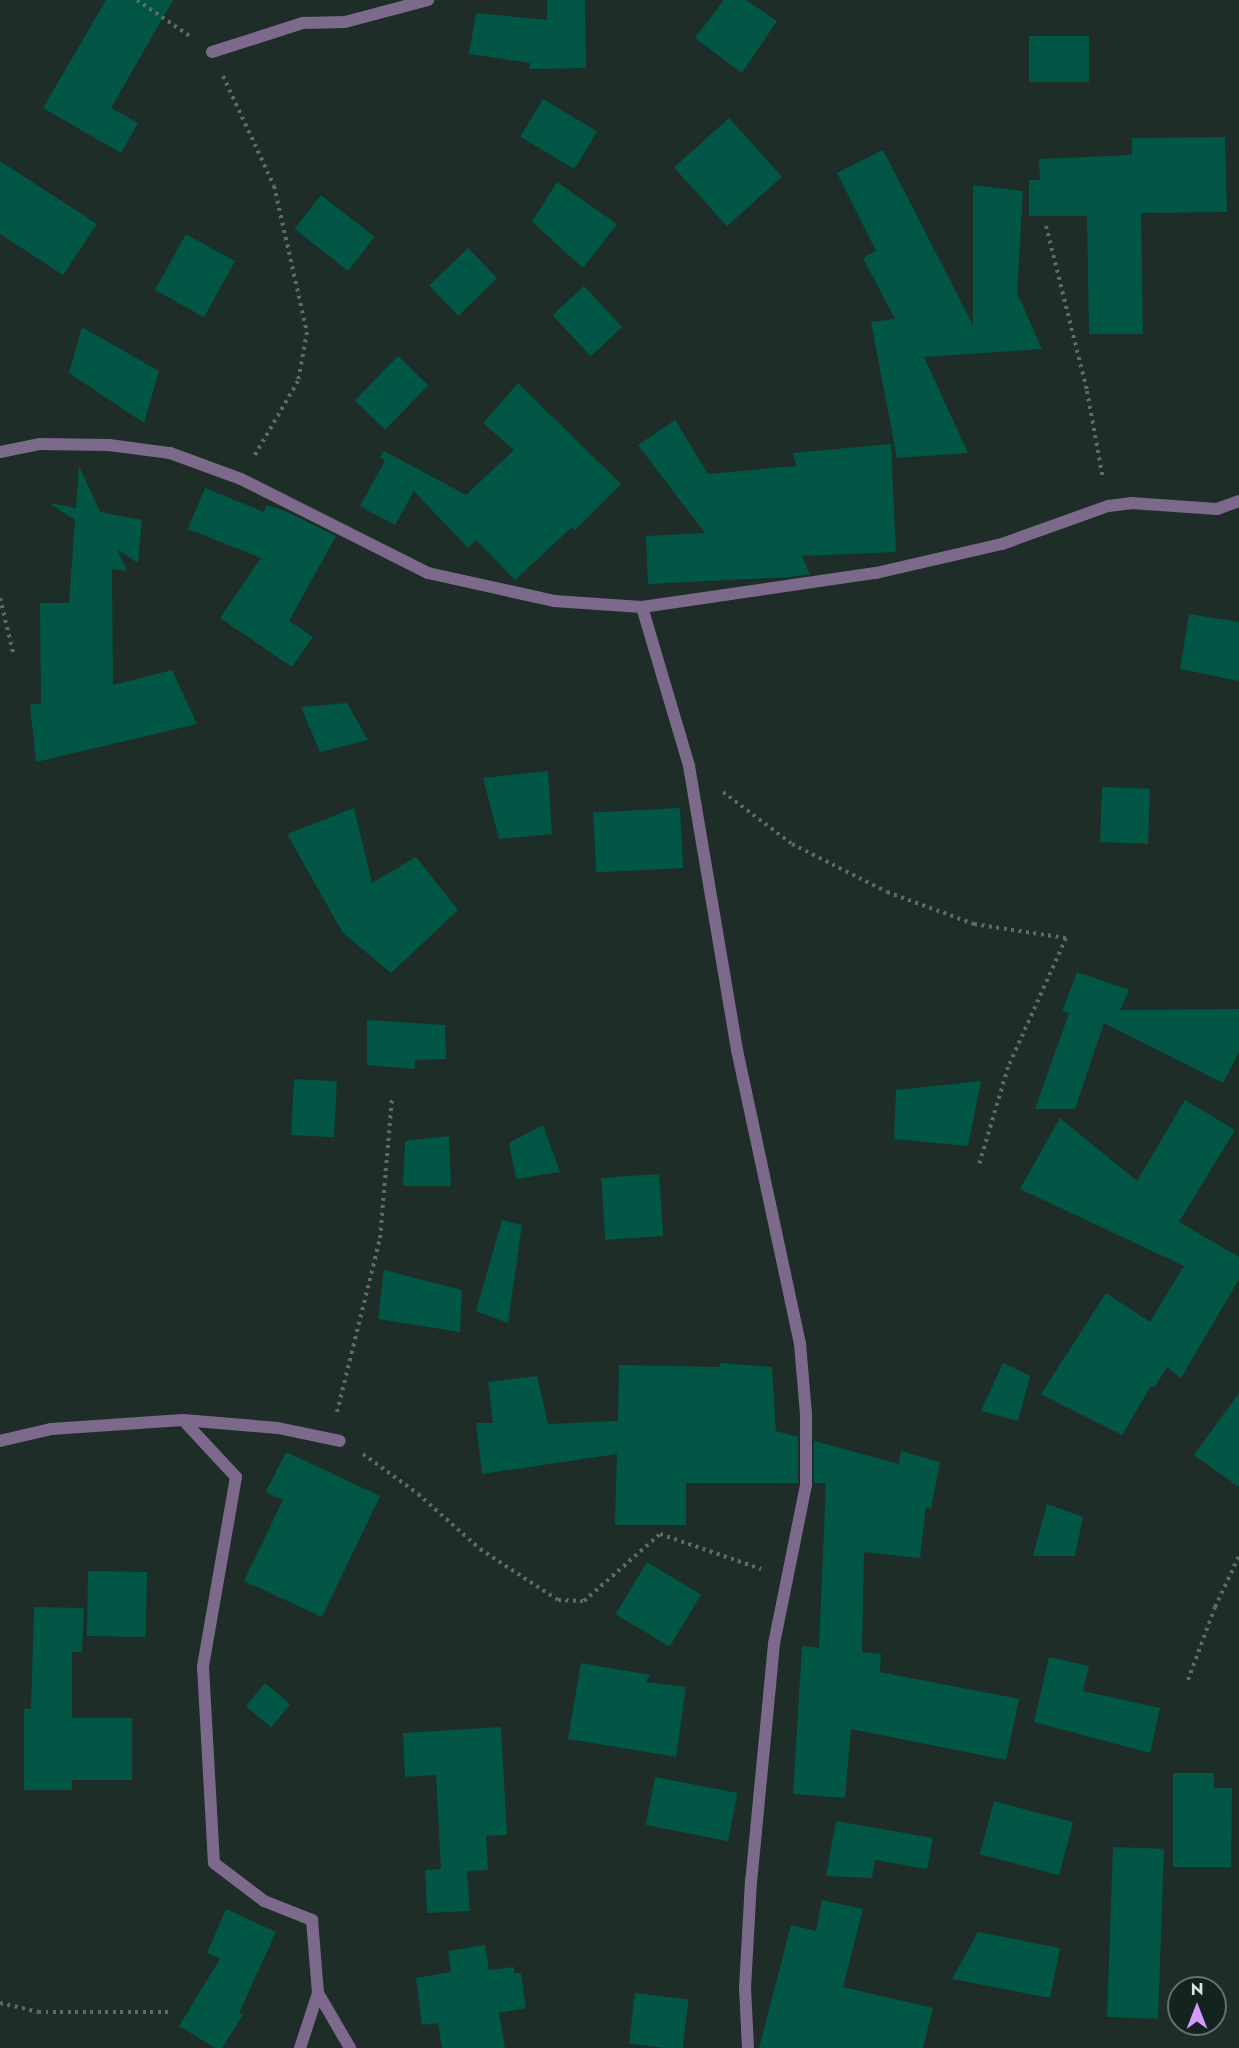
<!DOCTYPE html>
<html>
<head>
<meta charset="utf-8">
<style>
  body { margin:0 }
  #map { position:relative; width:1239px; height:2048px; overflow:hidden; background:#1e2d28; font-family:Jost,sans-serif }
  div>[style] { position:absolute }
  .building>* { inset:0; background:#015646; transform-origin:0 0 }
  .path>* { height:4px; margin-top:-2px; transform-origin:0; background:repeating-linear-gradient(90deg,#5e6b66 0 3px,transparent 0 7.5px) }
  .street>* { height:12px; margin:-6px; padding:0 6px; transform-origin:6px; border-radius:6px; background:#7c698b }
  span { translate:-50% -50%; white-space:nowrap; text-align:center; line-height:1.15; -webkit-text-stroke:4.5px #14231f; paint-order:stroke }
  .north { position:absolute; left:1167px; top:1976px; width:60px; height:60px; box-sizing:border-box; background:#14231f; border:2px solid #63706c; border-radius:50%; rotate:0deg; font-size:16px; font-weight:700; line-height:24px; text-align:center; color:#d9e3df }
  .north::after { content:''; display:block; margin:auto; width:21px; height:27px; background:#d39cfc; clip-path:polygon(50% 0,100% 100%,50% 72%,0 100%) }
</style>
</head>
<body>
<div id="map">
  <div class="building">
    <div style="clip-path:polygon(106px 0,173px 0,111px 108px,138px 123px,121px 153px,43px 108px)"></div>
    <div style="clip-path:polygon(547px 0,585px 0,586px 68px,530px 69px,530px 63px,469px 54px,476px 13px,547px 20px)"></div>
    <div style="clip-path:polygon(724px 0,746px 0,777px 21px,742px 73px,695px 38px)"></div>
    <div style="left:1029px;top:36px;width:60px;height:46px"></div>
    <div style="left:543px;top:99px;width:63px;height:44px;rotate:31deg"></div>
    <div style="left:729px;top:118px;width:79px;height:74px;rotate:48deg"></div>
    <div style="clip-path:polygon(1225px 137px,1227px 212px,1141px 213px,1143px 334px,1089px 334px,1087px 216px,1029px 216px,1029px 180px,1040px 180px,1039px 159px,1132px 155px,1132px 138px)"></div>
    <div style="clip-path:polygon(883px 150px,973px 325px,973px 185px,1023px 191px,1017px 293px,1042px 349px,924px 357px,968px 453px,897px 458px,871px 322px,895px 319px,863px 258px,876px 251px,837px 173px)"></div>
    <div style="clip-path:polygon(0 161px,97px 224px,63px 275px,0 234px)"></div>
    <div style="clip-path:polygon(557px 182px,617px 224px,583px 268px,532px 222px)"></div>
    <div style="left:321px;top:195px;width:68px;height:43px;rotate:38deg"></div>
    <div style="left:186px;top:234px;width:56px;height:64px;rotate:29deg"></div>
    <div style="left:468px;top:248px;width:42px;height:54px;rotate:46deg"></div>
    <div style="left:584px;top:286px;width:56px;height:43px;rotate:47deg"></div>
    <div style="clip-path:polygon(82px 327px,159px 371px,144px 423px,69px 373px)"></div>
    <div style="left:398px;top:356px;width:42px;height:62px;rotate:44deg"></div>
    <div style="clip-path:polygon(518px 383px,621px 484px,575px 530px,572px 527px,515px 580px,476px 540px,468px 548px,414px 491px,395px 525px,360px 506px,385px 461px,380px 457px,384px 451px,466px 495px,514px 450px,483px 423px)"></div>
    <div style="clip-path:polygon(675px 420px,708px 474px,796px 466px,793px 453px,891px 444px,896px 552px,802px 556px,810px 574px,790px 577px,648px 584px,646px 536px,705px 533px,638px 445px)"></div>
    <div style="clip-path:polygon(79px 466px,100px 512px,142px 520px,138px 563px,117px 549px,127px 571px,112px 569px,113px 685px,172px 670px,197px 724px,36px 762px,30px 705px,41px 703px,40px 603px,69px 603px,75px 520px,49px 503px,76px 508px)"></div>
    <div style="clip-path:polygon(205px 488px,264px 512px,266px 505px,285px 511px,336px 536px,289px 621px,313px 637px,292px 667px,220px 618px,261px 558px,188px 529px)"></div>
    <div style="clip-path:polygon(1189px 614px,1239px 622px,1239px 681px,1180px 669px)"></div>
    <div style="clip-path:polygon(347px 703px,368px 740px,320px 752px,301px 707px)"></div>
    <div style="clip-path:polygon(548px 771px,552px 834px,499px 839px,483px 778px)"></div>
    <div style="left:1102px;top:787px;width:48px;height:55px;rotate:2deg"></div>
    <div style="clip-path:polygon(354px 808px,372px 883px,416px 857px,458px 910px,391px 973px,343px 933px,287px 834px)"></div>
    <div style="left:680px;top:808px;width:60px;height:87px;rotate:87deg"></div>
    <div style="clip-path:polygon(1077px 972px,1129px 990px,1120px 1010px,1239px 1009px,1239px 1052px,1223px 1083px,1104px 1023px,1075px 1109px,1035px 1109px,1069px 1013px,1062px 1011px)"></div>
    <div style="clip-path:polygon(367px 1020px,445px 1025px,446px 1059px,415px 1060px,414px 1069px,367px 1065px)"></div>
    <div style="left:294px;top:1079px;width:43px;height:56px;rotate:3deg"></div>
    <div style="clip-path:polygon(981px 1081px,968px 1146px,894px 1139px,896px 1090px)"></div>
    <div style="clip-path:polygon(1185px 1100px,1235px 1130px,1179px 1222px,1239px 1257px,1239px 1279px,1181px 1378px,1167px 1367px,1154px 1388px,1151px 1386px,1122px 1435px,1041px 1394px,1106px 1293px,1150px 1322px,1184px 1266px,1020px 1189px,1060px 1118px,1137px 1181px)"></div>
    <div style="clip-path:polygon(543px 1125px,560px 1172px,516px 1179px,509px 1143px)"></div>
    <div style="clip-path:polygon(449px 1136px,451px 1186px,403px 1186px,405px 1141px)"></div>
    <div style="left:659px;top:1174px;width:62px;height:58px;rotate:86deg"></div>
    <div style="clip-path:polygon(502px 1220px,522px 1225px,508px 1323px,476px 1311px)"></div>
    <div style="clip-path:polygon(384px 1270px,462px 1290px,460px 1332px,378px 1319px)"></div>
    <div style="clip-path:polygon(720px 1363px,772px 1367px,776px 1431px,798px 1437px,798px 1483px,686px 1483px,686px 1525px,615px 1525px,617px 1454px,482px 1474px,476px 1423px,493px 1423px,488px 1382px,537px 1376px,548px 1424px,618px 1421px,619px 1365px,720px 1367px)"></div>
    <div style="clip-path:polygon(1003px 1363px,1030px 1376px,1018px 1421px,981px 1411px)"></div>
    <div style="clip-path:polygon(1239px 1393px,1239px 1487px,1194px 1455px)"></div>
    <div style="clip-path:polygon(814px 1441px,899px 1464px,901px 1451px,940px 1462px,931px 1509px,926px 1507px,920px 1558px,864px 1552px,862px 1652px,881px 1654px,880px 1672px,1019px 1699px,1006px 1760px,851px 1729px,845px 1798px,793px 1794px,802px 1646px,819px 1648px,826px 1483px,814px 1483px)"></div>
    <div style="clip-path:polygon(286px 1452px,380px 1496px,322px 1617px,244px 1581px,283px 1500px,266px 1492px)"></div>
    <div style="clip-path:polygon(1047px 1504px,1083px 1517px,1075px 1556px,1033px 1556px)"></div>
    <div style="left:647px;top:1562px;width:63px;height:61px;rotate:31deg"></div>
    <div style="left:88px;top:1571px;width:59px;height:65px;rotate:1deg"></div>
    <div style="clip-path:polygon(34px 1607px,84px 1608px,82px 1652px,72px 1652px,72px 1718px,132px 1718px,132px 1780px,72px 1780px,72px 1790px,24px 1790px,24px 1709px,31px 1709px)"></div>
    <div style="clip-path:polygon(1049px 1657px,1089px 1666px,1083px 1691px,1160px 1708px,1150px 1753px,1034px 1722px)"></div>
    <div style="clip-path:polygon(581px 1663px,650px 1675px,646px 1682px,686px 1687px,676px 1757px,568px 1739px)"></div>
    <div style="left:265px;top:1683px;width:33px;height:30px;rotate:40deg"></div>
    <div style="clip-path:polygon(501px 1727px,507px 1835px,486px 1836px,488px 1870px,467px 1871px,470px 1911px,427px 1913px,425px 1870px,441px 1869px,436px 1775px,405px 1777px,403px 1733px)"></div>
    <div style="clip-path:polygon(1173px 1773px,1214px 1773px,1214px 1788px,1232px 1788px,1231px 1867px,1173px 1867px)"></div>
    <div style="left:655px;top:1777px;width:84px;height:49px;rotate:11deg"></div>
    <div style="left:994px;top:1801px;width:82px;height:55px;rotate:15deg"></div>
    <div style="clip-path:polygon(836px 1821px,933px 1838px,927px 1869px,875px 1860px,872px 1878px,826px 1876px)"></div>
    <div style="left:1113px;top:1847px;width:51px;height:170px;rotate:2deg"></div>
    <div style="clip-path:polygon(822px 1900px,863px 1909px,843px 1987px,933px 2008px,923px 2048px,759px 2048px,791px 1925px,816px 1931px)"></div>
    <div style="clip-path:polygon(226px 1909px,276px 1932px,239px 2013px,243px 2015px,222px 2048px,215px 2048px,179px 2026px,220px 1959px,207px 1953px)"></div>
    <div style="clip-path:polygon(978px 1932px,1060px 1948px,1050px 1998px,952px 1979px)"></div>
    <div style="clip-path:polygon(485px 1945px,489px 1970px,514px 1967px,514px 1973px,521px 1973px,526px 2008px,499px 2013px,505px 2048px,442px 2048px,438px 2023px,422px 2025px,416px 1978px,451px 1972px,448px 1951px)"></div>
    <div style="left:635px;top:1993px;width:54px;height:51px;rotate:7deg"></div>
  </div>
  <div class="path">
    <div style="left:137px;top:0;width:65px;rotate:34.4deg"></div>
    <div style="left:223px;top:76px;width:121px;rotate:65.1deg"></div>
    <div style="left:274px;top:186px;width:150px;rotate:77.3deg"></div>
    <div style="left:307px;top:332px;width:50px;rotate:100.4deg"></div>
    <div style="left:298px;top:381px;width:86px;rotate:120.2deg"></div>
    <div style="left:1046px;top:226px;width:170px;rotate:76deg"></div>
    <div style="left:1087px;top:391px;width:89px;rotate:79.7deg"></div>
    <div style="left:0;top:598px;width:56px;rotate:76.5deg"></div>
    <div style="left:723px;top:792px;width:86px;rotate:37deg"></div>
    <div style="left:792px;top:844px;width:106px;rotate:26.8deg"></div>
    <div style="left:887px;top:892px;width:93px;rotate:20.2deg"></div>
    <div style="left:974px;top:924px;width:93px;rotate:8.7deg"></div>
    <div style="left:1066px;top:938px;width:141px;rotate:114.2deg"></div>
    <div style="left:1008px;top:1067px;width:102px;rotate:106.5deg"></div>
    <div style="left:337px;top:1412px;width:179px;rotate:-76.1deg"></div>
    <div style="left:380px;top:1238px;width:141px;rotate:-85.1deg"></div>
    <div style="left:363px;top:1454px;width:68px;rotate:36deg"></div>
    <div style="left:418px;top:1494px;width:83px;rotate:41.6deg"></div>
    <div style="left:480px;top:1549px;width:93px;rotate:33.2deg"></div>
    <div style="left:558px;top:1600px;width:26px;rotate:2deg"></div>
    <div style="left:584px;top:1601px;width:101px;rotate:-41.4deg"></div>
    <div style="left:660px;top:1534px;width:107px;rotate:19.1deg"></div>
    <div style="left:1188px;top:1680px;width:78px;rotate:-69.7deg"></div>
    <div style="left:1215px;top:1607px;width:56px;rotate:-64.8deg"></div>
    <div style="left:0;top:2003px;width:39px;rotate:13deg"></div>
    <div style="left:38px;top:2012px;width:134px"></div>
  </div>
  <div class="street">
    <div style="left:212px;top:52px;width:96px;rotate:-17.7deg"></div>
    <div style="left:303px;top:23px;width:42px;rotate:-1.4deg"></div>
    <div style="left:345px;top:22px;width:86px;rotate:-14.8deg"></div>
    <div style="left:0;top:452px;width:41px;rotate:-11.3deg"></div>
    <div style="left:40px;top:444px;width:69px;rotate:0.8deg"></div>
    <div style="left:109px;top:445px;width:62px;rotate:7.5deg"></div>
    <div style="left:170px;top:453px;width:76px;rotate:20.1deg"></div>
    <div style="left:241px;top:479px;width:209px;rotate:26.7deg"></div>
    <div style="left:428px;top:573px;width:129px;rotate:12.5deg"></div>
    <div style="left:554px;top:601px;width:88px;rotate:3.9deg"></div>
    <div style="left:642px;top:607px;width:236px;rotate:-8.3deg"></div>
    <div style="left:876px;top:573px;width:129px;rotate:-13deg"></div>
    <div style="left:1002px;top:544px;width:113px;rotate:-19.7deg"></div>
    <div style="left:1108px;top:506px;width:23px;rotate:-7deg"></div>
    <div style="left:1131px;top:503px;width:86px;rotate:4deg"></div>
    <div style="left:1217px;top:509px;width:23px;rotate:-20deg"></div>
    <div style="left:642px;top:607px;width:166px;rotate:73.5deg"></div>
    <div style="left:689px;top:766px;width:288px;rotate:80.4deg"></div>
    <div style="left:737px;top:1050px;width:301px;rotate:77.9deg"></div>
    <div style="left:800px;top:1344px;width:70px;rotate:85.1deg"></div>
    <div style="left:806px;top:1414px;width:71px;rotate:90deg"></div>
    <div style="left:806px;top:1485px;width:162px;rotate:101.4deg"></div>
    <div style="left:774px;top:1644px;width:238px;rotate:95.5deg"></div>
    <div style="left:751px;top:1881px;width:106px;rotate:93.2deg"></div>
    <div style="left:745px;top:1987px;width:61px;rotate:87.2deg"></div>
    <div style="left:183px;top:1420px;width:78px;rotate:47.1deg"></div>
    <div style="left:236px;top:1477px;width:193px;rotate:99.9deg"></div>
    <div style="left:203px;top:1667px;width:196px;rotate:86.8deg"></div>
    <div style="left:214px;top:1863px;width:63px;rotate:37.2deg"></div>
    <div style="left:264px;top:1901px;width:52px;rotate:21.6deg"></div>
    <div style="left:312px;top:1920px;width:73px;rotate:85.3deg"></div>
    <div style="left:318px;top:1993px;width:58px;rotate:108.1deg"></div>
    <div style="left:0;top:1441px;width:52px;rotate:-13.2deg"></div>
    <div style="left:51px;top:1429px;width:132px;rotate:-3.9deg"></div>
    <div style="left:183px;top:1420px;width:95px;rotate:4.8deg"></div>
    <div style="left:278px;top:1428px;width:63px;rotate:11.8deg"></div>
    <div style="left:318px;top:1993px;width:64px;rotate:59.8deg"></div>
  </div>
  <div class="north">N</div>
</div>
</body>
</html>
